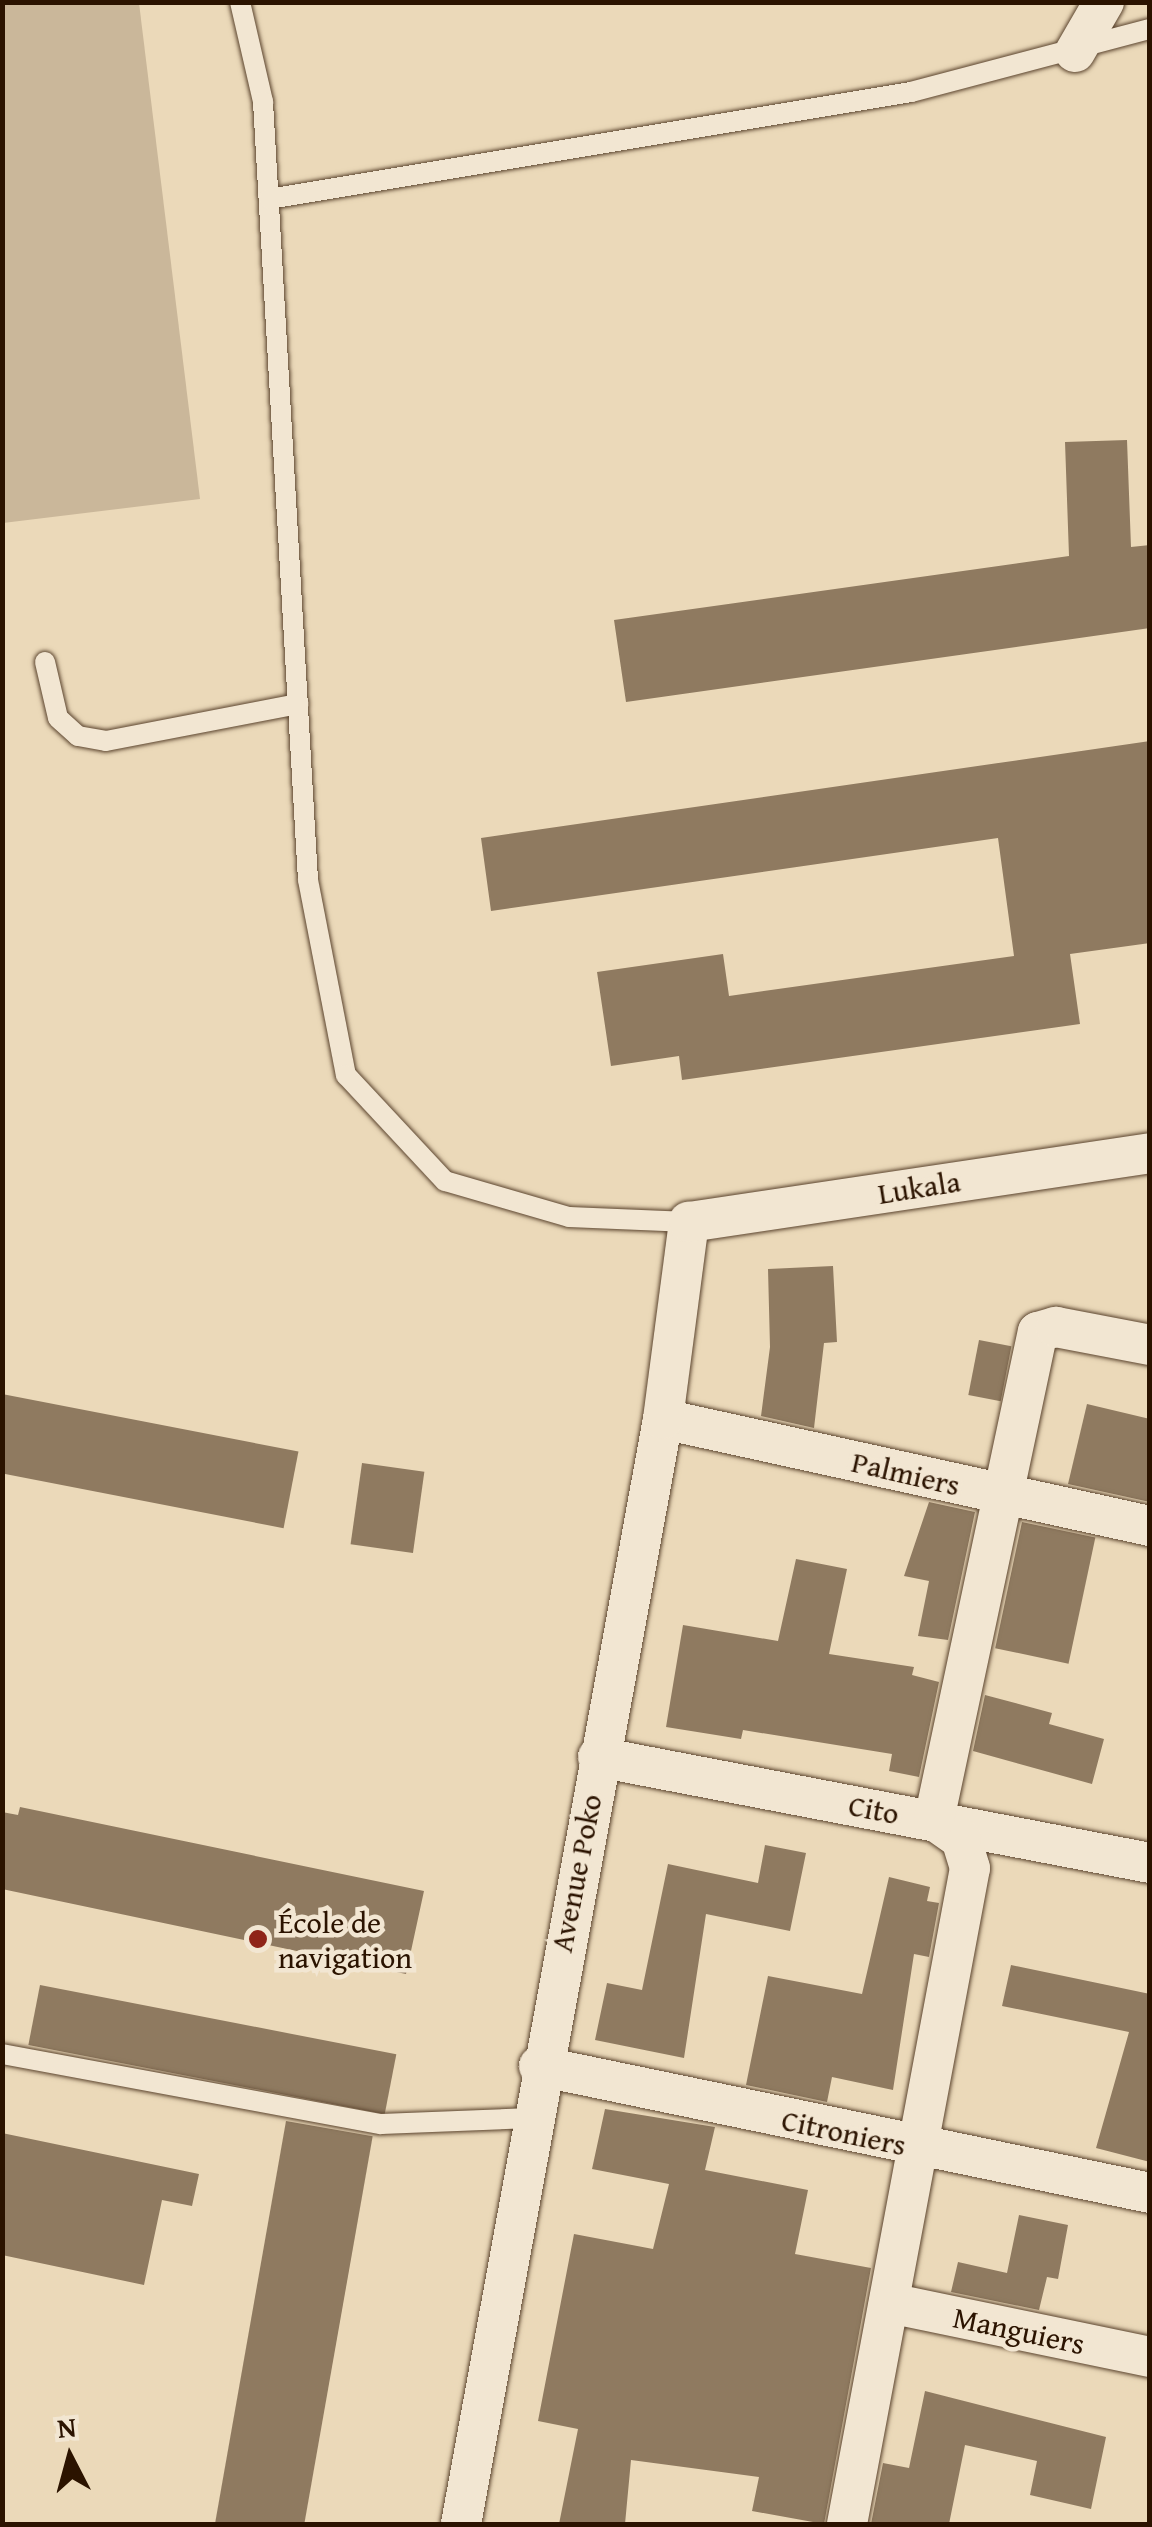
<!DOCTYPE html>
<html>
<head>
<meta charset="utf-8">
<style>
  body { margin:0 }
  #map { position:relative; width:1152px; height:2527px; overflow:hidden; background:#ebd9b9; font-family:"Gentium Book Plus",serif }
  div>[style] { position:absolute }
  .green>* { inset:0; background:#cab79a }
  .building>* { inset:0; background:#8f7a60; transform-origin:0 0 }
  .roads { filter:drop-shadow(0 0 2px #5b442e) drop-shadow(0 0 2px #5b442e) }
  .service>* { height:20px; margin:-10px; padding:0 10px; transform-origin:10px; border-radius:10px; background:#f2e6d2 }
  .minor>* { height:40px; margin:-20px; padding:0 20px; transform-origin:20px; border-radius:20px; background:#f2e6d2 }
  .dots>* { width:28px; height:28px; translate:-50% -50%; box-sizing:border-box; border:5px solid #f2e6d2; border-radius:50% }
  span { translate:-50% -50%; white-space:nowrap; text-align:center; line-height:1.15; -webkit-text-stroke:9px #f2e6d2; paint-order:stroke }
  .street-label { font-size:30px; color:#2b1300 }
  .poi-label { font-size:30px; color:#2b1300 }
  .left { translate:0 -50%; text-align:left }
  .frame { position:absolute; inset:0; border:5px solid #2b1300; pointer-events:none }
  .north { position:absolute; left:20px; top:2407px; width:100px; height:100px; -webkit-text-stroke:8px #f2e6d2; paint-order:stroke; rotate:354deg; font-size:28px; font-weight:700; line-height:40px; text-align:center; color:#2b1300 }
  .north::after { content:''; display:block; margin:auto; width:35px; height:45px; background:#2b1300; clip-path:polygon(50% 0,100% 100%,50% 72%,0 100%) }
</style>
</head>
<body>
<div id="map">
  <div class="green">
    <div style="clip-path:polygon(2px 3px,139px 3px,200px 499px,3px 523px)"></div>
  </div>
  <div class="building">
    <div style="clip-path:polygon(1127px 440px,1131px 547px,1150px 545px,1150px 628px,626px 702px,614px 620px,1069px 556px,1065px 442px)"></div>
    <div style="clip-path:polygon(1150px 741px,1150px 943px,1070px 954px,1080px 1024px,682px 1080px,679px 1056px,611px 1066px,597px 972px,723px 954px,729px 996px,1014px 956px,998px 838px,491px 911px,481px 838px)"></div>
    <div style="clip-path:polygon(833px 1266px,837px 1342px,824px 1343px,814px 1428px,761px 1416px,770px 1347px,768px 1269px)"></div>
    <div style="left:979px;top:1340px;width:33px;height:56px;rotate:11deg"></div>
    <div style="left:2px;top:1394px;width:302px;height:78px;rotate:11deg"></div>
    <div style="clip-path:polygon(1087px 1404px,1150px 1419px,1150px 1502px,1068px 1484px)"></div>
    <div style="left:362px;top:1463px;width:63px;height:82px;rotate:8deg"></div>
    <div style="clip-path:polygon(929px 1502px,975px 1512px,948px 1640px,918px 1636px,929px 1581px,904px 1576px)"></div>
    <div style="left:1022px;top:1522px;width:75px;height:129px;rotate:12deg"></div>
    <div style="clip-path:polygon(796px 1559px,847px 1569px,829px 1654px,914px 1667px,912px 1675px,939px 1682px,919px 1777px,889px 1771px,892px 1754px,743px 1730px,741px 1739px,666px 1727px,683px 1625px,778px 1641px)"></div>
    <div style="clip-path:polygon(985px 1695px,1052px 1713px,1049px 1724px,1104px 1739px,1092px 1784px,973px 1751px)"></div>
    <div style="clip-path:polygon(20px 1807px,424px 1891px,406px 1974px,2px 1889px,2px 1812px,18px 1815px)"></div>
    <div style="clip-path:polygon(765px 1845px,806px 1853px,790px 1931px,706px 1914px,684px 2058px,595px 2040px,607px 1983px,642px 1990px,668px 1864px,758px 1883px)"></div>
    <div style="clip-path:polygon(889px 1877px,930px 1887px,927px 1901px,939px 1903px,929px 1957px,914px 1954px,893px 2090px,832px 2077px,827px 2102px,746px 2085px,768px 1976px,862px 1994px)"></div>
    <div style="clip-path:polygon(1011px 1965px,1150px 1994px,1150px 2162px,1096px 2148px,1129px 2032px,1002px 2006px)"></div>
    <div style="left:40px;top:1985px;width:363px;height:61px;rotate:11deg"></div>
    <div style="clip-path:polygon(605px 2109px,715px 2127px,705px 2170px,808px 2190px,795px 2254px,871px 2268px,824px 2524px,752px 2511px,759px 2477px,631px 2460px,625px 2524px,559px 2524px,578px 2429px,538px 2421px,574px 2234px,653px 2249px,669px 2184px,592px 2169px)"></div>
    <div style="left:286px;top:2121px;width:88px;height:412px;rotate:10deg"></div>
    <div style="clip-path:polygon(2px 2133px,199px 2174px,192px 2206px,162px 2200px,144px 2285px,2px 2255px)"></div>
    <div style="clip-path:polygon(1019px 2215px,1068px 2225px,1058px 2279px,1047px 2277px,1039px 2310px,951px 2292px,958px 2262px,1007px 2273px)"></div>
    <div style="clip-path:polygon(925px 2391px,1106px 2437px,1091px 2509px,1030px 2495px,1037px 2461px,965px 2445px,949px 2524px,871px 2524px,883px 2463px,909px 2468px)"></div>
  </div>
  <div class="roads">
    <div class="service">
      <div style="left:240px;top:2px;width:103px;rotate:77deg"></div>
      <div style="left:263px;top:102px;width:779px;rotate:86.69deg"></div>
      <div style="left:308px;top:880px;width:199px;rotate:79deg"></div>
      <div style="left:346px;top:1075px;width:145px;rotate:47deg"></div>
      <div style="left:445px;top:1181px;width:129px;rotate:16.2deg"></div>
      <div style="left:569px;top:1217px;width:120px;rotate:2.4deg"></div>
      <div style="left:269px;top:199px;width:651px;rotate:-9.46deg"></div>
      <div style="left:911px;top:92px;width:247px;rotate:-14.8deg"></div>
      <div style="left:45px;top:662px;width:57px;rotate:76.9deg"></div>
      <div style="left:58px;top:718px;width:27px;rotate:42deg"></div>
      <div style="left:78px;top:736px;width:28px;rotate:10deg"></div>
      <div style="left:106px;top:741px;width:196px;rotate:-10.9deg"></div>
      <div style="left:2px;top:2054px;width:385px;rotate:10.5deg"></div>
      <div style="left:381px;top:2124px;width:149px;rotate:-2.3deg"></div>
    </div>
    <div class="minor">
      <div style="left:1075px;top:52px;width:58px;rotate:-59.9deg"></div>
      <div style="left:663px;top:1419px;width:499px;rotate:12.4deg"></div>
      <div style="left:598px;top:1757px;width:562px;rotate:10.87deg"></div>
      <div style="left:539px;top:2066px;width:624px;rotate:11.74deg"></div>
      <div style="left:889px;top:2303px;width:267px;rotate:11.7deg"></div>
      <div style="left:461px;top:2524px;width:1123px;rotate:-79.64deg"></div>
      <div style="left:663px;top:1419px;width:199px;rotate:-82.5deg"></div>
      <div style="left:689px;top:1222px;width:466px;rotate:-8.5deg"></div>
      <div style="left:847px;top:2524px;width:667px;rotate:-79.38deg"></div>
      <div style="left:970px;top:1868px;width:30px;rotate:-107deg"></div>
      <div style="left:961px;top:1839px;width:33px;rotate:-145deg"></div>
      <div style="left:934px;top:1820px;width:499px;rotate:-78deg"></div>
      <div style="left:1038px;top:1332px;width:19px;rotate:-16deg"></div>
      <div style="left:1056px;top:1327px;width:96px;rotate:10.8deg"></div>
    </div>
  </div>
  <div class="dots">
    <div style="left:258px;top:1939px;background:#8f2418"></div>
  </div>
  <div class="street-label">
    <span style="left:919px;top:1187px;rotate:-9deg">Lukala</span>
    <span style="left:906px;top:1473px;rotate:13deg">Palmiers</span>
    <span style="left:874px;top:1809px;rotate:11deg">Cito</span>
    <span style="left:576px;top:1873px;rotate:-79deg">Avenue Poko</span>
    <span style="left:844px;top:2132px;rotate:12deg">Citroniers</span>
    <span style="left:1019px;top:2330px;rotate:12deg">Manguiers</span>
  </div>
  <div class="poi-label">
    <span class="left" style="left:278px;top:1939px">École de<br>navigation</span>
  </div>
  <div class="frame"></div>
  <div class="north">N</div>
</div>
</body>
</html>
